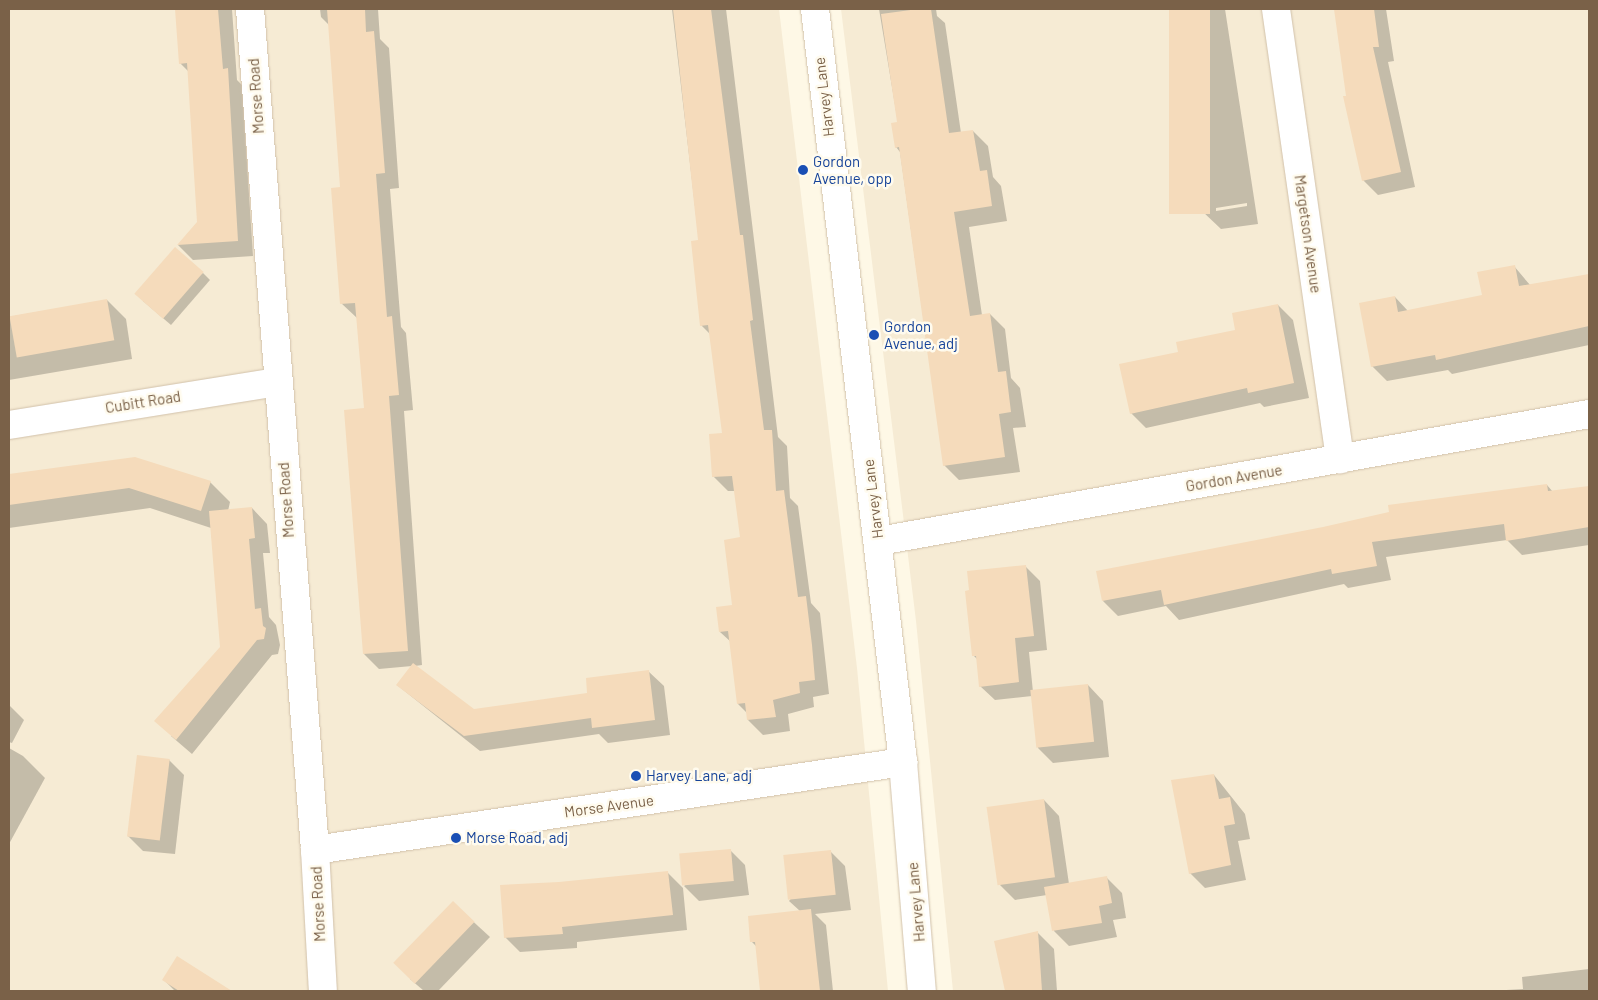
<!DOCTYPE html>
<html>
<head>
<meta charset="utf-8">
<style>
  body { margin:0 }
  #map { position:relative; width:1598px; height:1000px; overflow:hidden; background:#fef8e6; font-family:Barlow,sans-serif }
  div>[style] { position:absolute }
  .residential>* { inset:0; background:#f6ebd4 }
  .shadow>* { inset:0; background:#0003 }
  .building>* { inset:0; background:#f5dbbb; transform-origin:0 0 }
  .roads { filter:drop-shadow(0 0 1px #d1c1aa) drop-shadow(0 0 1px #d1c1aa) }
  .minor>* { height:28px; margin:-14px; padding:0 14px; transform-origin:14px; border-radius:14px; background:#fff }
  .dots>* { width:14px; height:14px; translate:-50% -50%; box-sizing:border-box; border:2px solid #fffbee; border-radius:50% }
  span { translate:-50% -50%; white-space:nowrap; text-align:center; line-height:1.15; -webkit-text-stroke:5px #fffbee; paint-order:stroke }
  .street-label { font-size:15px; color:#7a6148 }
  .transit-label { font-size:15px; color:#164399 }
  .left { translate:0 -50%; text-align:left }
  .frame { position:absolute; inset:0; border:10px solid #7a6148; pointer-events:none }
</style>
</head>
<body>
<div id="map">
  <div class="residential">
    <div style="clip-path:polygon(9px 9px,779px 9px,857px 668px,888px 991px,9px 991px)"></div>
    <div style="clip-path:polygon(841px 9px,1589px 9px,1589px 991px,953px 991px,916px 621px)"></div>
  </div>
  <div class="shadow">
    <div style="clip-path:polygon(177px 9px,232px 9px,237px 80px,242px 85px,253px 256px,193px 260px,178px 245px,198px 222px,189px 72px,180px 63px)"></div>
    <div style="clip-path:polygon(320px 9px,378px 9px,380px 39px,389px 48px,399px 188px,390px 189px,401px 327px,406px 333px,413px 410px,404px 411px,422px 665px,415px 666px,474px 710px,589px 694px,648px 671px,664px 686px,670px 735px,608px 743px,599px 734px,480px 751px,397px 685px,412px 666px,379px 669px,364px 654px,365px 409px,357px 318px,341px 303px,342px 188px,330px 26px,321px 17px)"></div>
    <div style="clip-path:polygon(672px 9px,726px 9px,778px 437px,787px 446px,790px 498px,798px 506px,811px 603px,820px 613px,829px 694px,813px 697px,814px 707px,788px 714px,790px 731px,763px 735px,748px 720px,747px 713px,738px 704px,731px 642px,720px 632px,733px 606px,742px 538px,735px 491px,728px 491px,713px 476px,723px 434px,711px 335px,701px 325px,699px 241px)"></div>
    <div style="clip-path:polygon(879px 9px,936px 9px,937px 16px,945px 23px,961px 133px,973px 131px,988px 146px,993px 177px,1001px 186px,1007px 221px,969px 227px,982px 315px,990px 314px,1005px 329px,1011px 378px,1020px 388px,1026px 427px,1013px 428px,1020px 472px,959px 480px,944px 465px,900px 152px,896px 147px,898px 123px)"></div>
    <div style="clip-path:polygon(evenodd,1171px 9px,1225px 9px,1258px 224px,1221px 229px,1202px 211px,1171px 9px,1247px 203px,1247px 206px,1216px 211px,1216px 208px,1247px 203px)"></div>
    <div style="clip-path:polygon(1335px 9px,1386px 9px,1394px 61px,1388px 62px,1415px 187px,1378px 195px,1363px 180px)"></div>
    <div style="clip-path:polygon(1514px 266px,1530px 285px,1589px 275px,1589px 345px,1452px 374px,1448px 370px,1387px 381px,1372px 366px,1395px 297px,1408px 311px,1483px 296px)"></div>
    <div style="clip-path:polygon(203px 273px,210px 280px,171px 325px,143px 301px)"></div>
    <div style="clip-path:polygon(107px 300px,126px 319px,132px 359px,9px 380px,9px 317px)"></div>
    <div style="clip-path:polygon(1278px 305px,1293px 320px,1309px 398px,1264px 407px,1260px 403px,1146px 428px,1131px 413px,1179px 353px,1237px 331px)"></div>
    <div style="clip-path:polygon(135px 458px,210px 482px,230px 502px,228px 511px,252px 508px,267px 524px,270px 553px,263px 553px,269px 617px,276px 625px,280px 645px,278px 654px,272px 655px,192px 754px,171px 736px,222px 647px,211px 528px,150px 508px,9px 528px,9px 476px)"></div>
    <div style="clip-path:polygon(1547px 485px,1553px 492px,1589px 487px,1589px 545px,1522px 555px,1507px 540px,1386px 557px,1391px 580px,1348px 588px,1344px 584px,1179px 620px,1166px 606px,1118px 616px,1103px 601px,1098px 572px)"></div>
    <div style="clip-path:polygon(1026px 567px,1040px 581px,1047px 650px,1029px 652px,1033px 692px,1088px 685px,1103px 701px,1109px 757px,1053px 763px,1038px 748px,1032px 696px,995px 700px,980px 686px,977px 659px,973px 655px)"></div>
    <div style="clip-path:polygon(9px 705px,24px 720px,12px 743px,9px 742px)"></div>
    <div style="clip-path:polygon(9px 748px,23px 756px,45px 778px,9px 844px)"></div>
    <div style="clip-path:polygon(169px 760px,184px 775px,175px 854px,143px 851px,128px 836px)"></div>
    <div style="clip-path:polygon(1214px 775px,1245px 814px,1250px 839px,1238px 841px,1246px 880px,1205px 888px,1190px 873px)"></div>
    <div style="clip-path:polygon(1044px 800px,1059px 816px,1069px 884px,1107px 878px,1122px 893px,1126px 918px,1113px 920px,1117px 937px,1069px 946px,1054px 931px,1047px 895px,1015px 900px,1000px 885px)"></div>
    <div style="clip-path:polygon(730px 850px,745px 865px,749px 895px,699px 901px,684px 886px)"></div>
    <div style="clip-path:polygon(830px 851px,845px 866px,851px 910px,815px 914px,826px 925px,833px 991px,761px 991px,757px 947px,752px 942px,800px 911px,789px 901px)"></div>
    <div style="clip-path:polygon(668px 873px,683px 888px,687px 930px,577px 942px,577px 948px,520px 952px,505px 937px,559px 884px)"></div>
    <div style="clip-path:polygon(453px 903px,490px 937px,438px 991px,424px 991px,410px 979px)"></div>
    <div style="clip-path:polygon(1037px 932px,1054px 949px,1057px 991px,1007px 991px,995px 942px)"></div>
    <div style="clip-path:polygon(178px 958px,230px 991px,175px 991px,164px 980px)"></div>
    <div style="clip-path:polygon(1589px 969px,1589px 991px,1489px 991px,1523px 989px,1522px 977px)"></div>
  </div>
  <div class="building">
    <div style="clip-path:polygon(175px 9px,218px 9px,223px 69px,228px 68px,238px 241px,177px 245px,197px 222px,187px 63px,179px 64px)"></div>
    <div style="clip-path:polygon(327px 9px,365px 9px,366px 32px,374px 31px,385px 173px,376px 174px,387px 317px,392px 316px,399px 395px,389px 396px,408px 651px,363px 654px,344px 410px,364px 408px,355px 303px,340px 304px,331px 188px,340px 187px)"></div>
    <div style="clip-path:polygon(673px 9px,711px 9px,740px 235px,743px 235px,753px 320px,750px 321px,764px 430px,772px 430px,776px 491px,784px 490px,798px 597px,806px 596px,812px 645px,815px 680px,799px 682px,800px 693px,773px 700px,776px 717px,747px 720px,745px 703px,737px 704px,728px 631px,719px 632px,716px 607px,732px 605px,724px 540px,740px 537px,732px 476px,712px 477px,709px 434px,722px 433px,708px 325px,700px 326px,691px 241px,698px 240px)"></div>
    <div style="clip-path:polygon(918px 9px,931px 9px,949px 133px,973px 130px,980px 171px,987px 170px,992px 206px,954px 212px,970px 316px,990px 313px,998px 372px,1006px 371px,1011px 412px,999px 414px,1005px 457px,943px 466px,899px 147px,895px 148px,891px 123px,897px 122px,881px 14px)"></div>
    <div style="left:1169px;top:9px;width:41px;height:205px"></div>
    <div style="clip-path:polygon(1334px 9px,1374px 9px,1379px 47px,1373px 47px,1401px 172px,1362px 181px,1343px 96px,1346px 96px)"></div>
    <div style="left:175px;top:247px;width:38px;height:62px;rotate:41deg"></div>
    <div style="clip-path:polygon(1515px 265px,1519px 286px,1589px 274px,1589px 326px,1436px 360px,1435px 355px,1371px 367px,1359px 303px,1395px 296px,1398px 312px,1482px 295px,1477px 272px)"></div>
    <div style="left:107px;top:299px;width:42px;height:99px;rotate:80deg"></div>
    <div style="clip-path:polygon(1278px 304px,1294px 383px,1248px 393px,1247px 388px,1130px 414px,1119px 364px,1178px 352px,1176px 342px,1235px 330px,1232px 313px)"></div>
    <div style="clip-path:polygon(135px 457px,211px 481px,201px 511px,129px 488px,9px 505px,9px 474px)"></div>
    <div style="clip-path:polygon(1547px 484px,1548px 491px,1589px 486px,1589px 527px,1506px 541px,1504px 524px,1372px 542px,1377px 566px,1332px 574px,1331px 569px,1164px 605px,1161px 590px,1102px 601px,1096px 571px,1323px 527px,1389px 512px,1388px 505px)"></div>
    <div style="clip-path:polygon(252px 507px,255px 538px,249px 539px,255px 609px,261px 608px,263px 626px,266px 628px,264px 639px,257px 640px,176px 740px,154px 721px,220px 647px,209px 511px)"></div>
    <div style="clip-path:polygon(1026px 565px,1034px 636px,1015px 638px,1019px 682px,979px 687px,976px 656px,972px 656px,965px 591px,969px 590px,967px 571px)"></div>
    <div style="clip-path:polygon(413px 663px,474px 709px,587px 693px,586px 678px,649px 670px,655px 720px,592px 728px,591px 718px,464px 736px,396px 685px)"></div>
    <div style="left:1088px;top:684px;width:58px;height:58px;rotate:84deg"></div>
    <div style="left:137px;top:755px;width:33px;height:82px;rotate:7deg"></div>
    <div style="clip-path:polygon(1214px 774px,1219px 799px,1230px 797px,1235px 824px,1224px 826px,1231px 865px,1189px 874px,1171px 780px)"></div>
    <div style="left:1044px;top:799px;width:79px;height:58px;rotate:82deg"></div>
    <div style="left:731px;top:849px;width:32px;height:52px;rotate:85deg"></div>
    <div style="left:831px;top:850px;width:45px;height:48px;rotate:84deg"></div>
    <div style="clip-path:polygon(668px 871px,673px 915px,562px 927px,563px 934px,504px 938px,500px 885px,559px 882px)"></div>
    <div style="clip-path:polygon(1107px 876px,1112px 903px,1099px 906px,1102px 923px,1052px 931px,1044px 887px)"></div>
    <div style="left:453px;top:901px;width:30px;height:86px;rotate:44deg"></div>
    <div style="clip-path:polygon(811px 909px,820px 991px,760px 991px,755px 942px,750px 942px,748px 916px)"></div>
    <div style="clip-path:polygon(1038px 931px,1042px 991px,1005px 991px,994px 941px)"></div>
    <div style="clip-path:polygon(177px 956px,232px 991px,179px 991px,162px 980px)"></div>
  </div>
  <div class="roads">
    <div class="minor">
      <div style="left:250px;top:9px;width:844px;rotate:85.58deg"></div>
      <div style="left:315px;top:850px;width:141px;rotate:86.8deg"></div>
      <div style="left:815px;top:9px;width:758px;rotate:83.33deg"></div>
      <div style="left:903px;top:762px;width:230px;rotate:85.3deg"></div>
      <div style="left:1276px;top:9px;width:455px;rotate:81.9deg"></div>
      <div style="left:9px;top:425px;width:271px;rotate:-9.1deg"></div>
      <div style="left:879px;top:541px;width:721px;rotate:-10.14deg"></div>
      <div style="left:315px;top:850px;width:595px;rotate:-8.51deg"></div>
    </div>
  </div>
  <div class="dots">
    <div style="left:803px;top:170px;background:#1a4fb4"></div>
    <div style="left:874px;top:335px;background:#1a4fb4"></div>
    <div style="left:636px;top:776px;background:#1a4fb4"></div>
    <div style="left:456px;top:838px;background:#1a4fb4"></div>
  </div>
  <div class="street-label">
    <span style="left:256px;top:96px;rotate:-94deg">Morse Road</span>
    <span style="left:824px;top:97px;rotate:-97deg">Harvey Lane</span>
    <span style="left:1308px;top:234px;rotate:82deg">Margetson Avenue</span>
    <span style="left:143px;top:402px;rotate:-9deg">Cubitt Road</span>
    <span style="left:1234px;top:478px;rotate:-10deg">Gordon Avenue</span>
    <span style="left:873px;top:499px;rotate:-97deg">Harvey Lane</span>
    <span style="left:286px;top:500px;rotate:-94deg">Morse Road</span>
    <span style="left:609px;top:806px;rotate:-8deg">Morse Avenue</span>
    <span style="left:916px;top:902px;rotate:-95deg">Harvey Lane</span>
    <span style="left:318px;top:904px;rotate:-93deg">Morse Road</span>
  </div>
  <div class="transit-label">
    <span class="left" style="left:813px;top:170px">Gordon<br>Avenue, opp</span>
    <span class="left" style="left:884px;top:335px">Gordon<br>Avenue, adj</span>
    <span class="left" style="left:646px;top:776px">Harvey Lane, adj</span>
    <span class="left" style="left:466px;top:838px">Morse Road, adj</span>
  </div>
  <div class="frame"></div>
</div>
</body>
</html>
